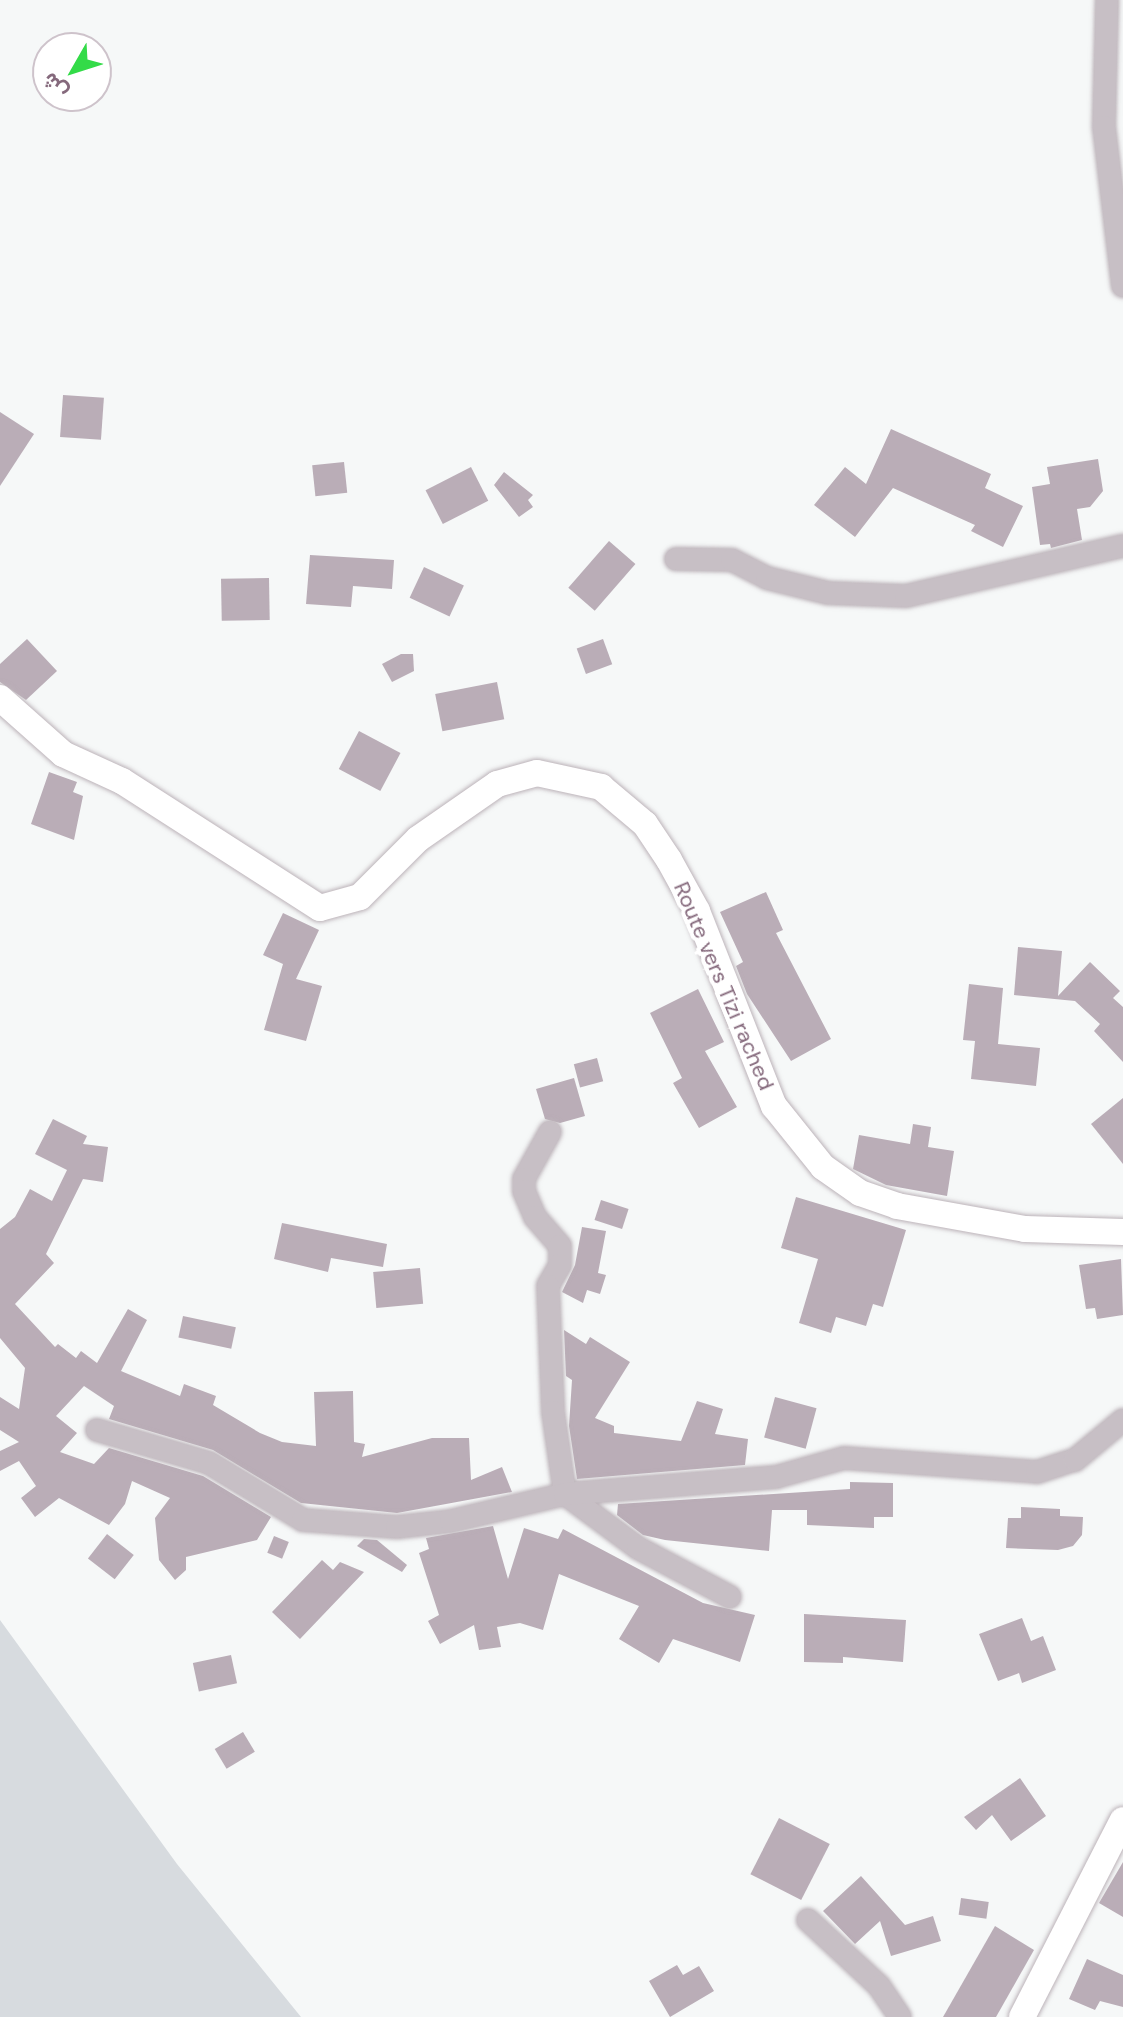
<!DOCTYPE html>
<html>
<head>
<meta charset="utf-8">
<style>
  body { margin:0 }
  #map { position:relative; width:1123px; height:2017px; overflow:hidden; background:#f6f8f8; font-family:"DM Sans",Vazirmatn,sans-serif }
  div>[style] { position:absolute }
  .green>* { inset:0; background:#d7dbdf }
  .building>* { inset:0; background:#baadb7; transform-origin:0 0 }
  .roads { filter:drop-shadow(0 0 2px #bcb3b9) drop-shadow(0 0 2px #bcb3b9) }
  .minor>* { height:22px; margin:-11px; padding:0 11px; transform-origin:11px; border-radius:11px; background:#c7bfc5 }
  .major>* { height:26px; margin:-13px; padding:0 13px; transform-origin:13px; border-radius:13px; background:#fff }
  span { translate:-50% -50%; white-space:nowrap; text-align:center; line-height:1.15; -webkit-text-stroke:8px #fff; paint-order:stroke }
  .street-label { font-size:22px; color:#85697c }
  .north { position:absolute; left:32px; top:32px; width:80px; height:80px; box-sizing:border-box; background:#fff; border:2px solid #cec3cb; border-radius:50%; rotate:231deg; font-size:22px; font-weight:700; line-height:32px; text-align:center; color:#85697c }
  .north::after { content:''; display:block; margin:auto; width:28px; height:36px; background:#33db48; clip-path:polygon(50% 0,100% 100%,50% 72%,0 100%) }
</style>
</head>
<body>
<div id="map">
  <div class="green">
    <div style="clip-path:polygon(0 1620px,177px 1864px,301px 2017px,0 2017px)"></div>
  </div>
  <div class="building">
    <div style="left:63px;top:395px;width:41px;height:42px;rotate:4deg"></div>
    <div style="clip-path:polygon(0 412px,34px 434px,0 486px)"></div>
    <div style="clip-path:polygon(891px 429px,991px 474px,985px 488px,1023px 506px,1003px 547px,971px 531px,975px 525px,893px 488px,855px 537px,814px 505px,845px 467px,866px 484px)"></div>
    <div style="clip-path:polygon(1098px 459px,1103px 491px,1090px 507px,1077px 509px,1082px 540px,1051px 548px,1050px 544px,1040px 545px,1032px 487px,1050px 484px,1047px 467px)"></div>
    <div style="left:344px;top:462px;width:31px;height:32px;rotate:84deg"></div>
    <div style="left:471px;top:467px;width:38px;height:51px;rotate:63deg"></div>
    <div style="clip-path:polygon(504px 472px,533px 495px,528px 500px,533px 507px,519px 517px,494px 485px)"></div>
    <div style="left:609px;top:541px;width:35px;height:62px;rotate:41deg"></div>
    <div style="clip-path:polygon(310px 555px,394px 560px,392px 589px,353px 586px,351px 607px,306px 604px)"></div>
    <div style="left:424px;top:567px;width:44px;height:34px;rotate:25deg"></div>
    <div style="left:269px;top:578px;width:42px;height:48px;rotate:89deg"></div>
    <div style="clip-path:polygon(27px 639px,57px 671px,26px 700px,0 682px,0 664px)"></div>
    <div style="left:603px;top:639px;width:27px;height:28px;rotate:70deg"></div>
    <div style="clip-path:polygon(401px 654px,413px 654px,414px 671px,392px 682px,382px 664px)"></div>
    <div style="left:497px;top:682px;width:38px;height:63px;rotate:79deg"></div>
    <div style="left:359px;top:731px;width:47px;height:43px;rotate:28deg"></div>
    <div style="clip-path:polygon(49px 772px,77px 782px,73px 792px,83px 796px,74px 840px,31px 824px)"></div>
    <div style="clip-path:polygon(766px 892px,783px 930px,776px 933px,831px 1039px,791px 1061px,747px 994px,736px 966px,743px 962px,720px 912px)"></div>
    <div style="clip-path:polygon(283px 913px,319px 930px,296px 979px,322px 986px,306px 1041px,264px 1030px,283px 964px,263px 955px)"></div>
    <div style="clip-path:polygon(1018px 947px,1062px 951px,1058px 996px,1090px 962px,1120px 991px,1113px 998px,1123px 1007px,1123px 1062px,1094px 1031px,1100px 1024px,1075px 1001px,1014px 995px)"></div>
    <div style="clip-path:polygon(969px 984px,1003px 988px,998px 1044px,1040px 1048px,1036px 1086px,971px 1079px,975px 1041px,963px 1040px)"></div>
    <div style="clip-path:polygon(698px 989px,724px 1042px,705px 1051px,737px 1107px,699px 1128px,673px 1083px,682px 1078px,650px 1013px)"></div>
    <div style="left:597px;top:1058px;width:24px;height:24px;rotate:75deg"></div>
    <div style="clip-path:polygon(574px 1078px,585px 1116px,560px 1123px,545px 1119px,536px 1089px)"></div>
    <div style="clip-path:polygon(1123px 1098px,1123px 1164px,1091px 1124px)"></div>
    <div style="clip-path:polygon(53px 1119px,87px 1136px,83px 1144px,108px 1147px,103px 1182px,83px 1179px,46px 1254px,54px 1263px,15px 1304px,55px 1347px,58px 1344px,76px 1358px,81px 1351px,97px 1363px,128px 1309px,147px 1320px,121px 1371px,180px 1396px,184px 1384px,216px 1396px,213px 1405px,260px 1433px,282px 1442px,316px 1446px,314px 1392px,353px 1391px,354px 1442px,365px 1444px,362px 1457px,432px 1438px,469px 1438px,471px 1480px,502px 1467px,512px 1492px,397px 1513px,301px 1503px,213px 1450px,109px 1419px,114px 1406px,84px 1386px,56px 1416px,77px 1433px,60px 1452px,94px 1464px,109px 1448px,203px 1476px,271px 1517px,257px 1540px,186px 1557px,186px 1570px,175px 1580px,159px 1560px,155px 1518px,170px 1498px,132px 1481px,125px 1504px,109px 1525px,59px 1498px,35px 1517px,21px 1498px,36px 1486px,19px 1461px,0 1471px,0 1451px,19px 1442px,0 1430px,0 1397px,19px 1409px,25px 1368px,0 1338px,0 1229px,15px 1217px,30px 1189px,52px 1201px,67px 1170px,35px 1154px)"></div>
    <div style="clip-path:polygon(913px 1124px,931px 1127px,928px 1147px,954px 1151px,947px 1196px,886px 1185px,853px 1169px,859px 1135px,910px 1144px)"></div>
    <div style="clip-path:polygon(796px 1197px,906px 1230px,883px 1307px,873px 1304px,866px 1326px,836px 1317px,831px 1333px,799px 1323px,818px 1259px,781px 1248px)"></div>
    <div style="left:601px;top:1200px;width:29px;height:21px;rotate:18deg"></div>
    <div style="clip-path:polygon(282px 1223px,387px 1244px,383px 1267px,331px 1258px,328px 1272px,274px 1259px)"></div>
    <div style="clip-path:polygon(582px 1227px,606px 1231px,598px 1273px,606px 1275px,600px 1294px,587px 1290px,583px 1303px,562px 1292px,575px 1265px)"></div>
    <div style="clip-path:polygon(1121px 1259px,1123px 1315px,1097px 1319px,1095px 1308px,1086px 1309px,1079px 1265px)"></div>
    <div style="left:420px;top:1268px;width:36px;height:47px;rotate:85deg"></div>
    <div style="left:183px;top:1316px;width:54px;height:22px;rotate:12deg"></div>
    <div style="clip-path:polygon(564px 1330px,586px 1344px,590px 1337px,630px 1362px,595px 1418px,614px 1426px,614px 1433px,681px 1441px,697px 1401px,723px 1409px,715px 1434px,748px 1439px,745px 1465px,577px 1479px,569px 1426px,572px 1380px,566px 1376px)"></div>
    <div style="left:775px;top:1397px;width:43px;height:42px;rotate:15deg"></div>
    <div style="clip-path:polygon(850px 1482px,893px 1483px,893px 1517px,874px 1517px,874px 1528px,807px 1525px,807px 1510px,772px 1510px,769px 1551px,665px 1540px,643px 1535px,617px 1515px,618px 1504px,850px 1489px)"></div>
    <div style="clip-path:polygon(1021px 1507px,1060px 1509px,1060px 1516px,1083px 1517px,1082px 1535px,1073px 1546px,1058px 1550px,1006px 1548px,1008px 1518px,1021px 1518px)"></div>
    <div style="clip-path:polygon(493px 1526px,508px 1579px,524px 1528px,558px 1539px,563px 1529px,703px 1603px,755px 1615px,740px 1662px,673px 1639px,659px 1663px,619px 1639px,639px 1606px,559px 1574px,543px 1630px,520px 1623px,497px 1627px,501px 1647px,479px 1650px,474px 1625px,440px 1644px,428px 1621px,439px 1615px,419px 1553px,429px 1549px,426px 1538px)"></div>
    <div style="left:107px;top:1534px;width:34px;height:31px;rotate:38deg"></div>
    <div style="left:274px;top:1536px;width:16px;height:18px;rotate:22deg"></div>
    <div style="clip-path:polygon(364px 1539px,377px 1540px,407px 1565px,402px 1572px,357px 1546px)"></div>
    <div style="clip-path:polygon(322px 1560px,333px 1570px,340px 1562px,364px 1572px,300px 1639px,272px 1612px)"></div>
    <div style="clip-path:polygon(804px 1614px,906px 1620px,903px 1662px,843px 1657px,843px 1663px,804px 1662px)"></div>
    <div style="clip-path:polygon(1022px 1618px,1031px 1641px,1043px 1636px,1056px 1670px,1022px 1683px,1019px 1673px,998px 1681px,979px 1634px)"></div>
    <div style="left:231px;top:1655px;width:29px;height:39px;rotate:78deg"></div>
    <div style="left:243px;top:1732px;width:23px;height:33px;rotate:59deg"></div>
    <div style="clip-path:polygon(1020px 1778px,1046px 1816px,1011px 1841px,992px 1815px,976px 1830px,964px 1817px)"></div>
    <div style="left:779px;top:1818px;width:57px;height:63px;rotate:27deg"></div>
    <div style="clip-path:polygon(1123px 1862px,1123px 1917px,1099px 1903px)"></div>
    <div style="clip-path:polygon(861px 1876px,905px 1925px,933px 1916px,941px 1941px,891px 1956px,880px 1921px,855px 1944px,823px 1911px)"></div>
    <div style="left:961px;top:1898px;width:28px;height:17px;rotate:8deg"></div>
    <div style="clip-path:polygon(995px 1926px,1034px 1950px,996px 2017px,943px 2017px)"></div>
    <div style="clip-path:polygon(1087px 1959px,1123px 1975px,1123px 2007px,1100px 2001px,1095px 2010px,1069px 1999px)"></div>
    <div style="clip-path:polygon(677px 1965px,683px 1975px,699px 1966px,714px 1991px,670px 2017px,649px 1981px)"></div>
  </div>
  <div class="roads">
    <div class="minor">
      <div style="left:1107px;top:0;width:127px;rotate:91.4deg"></div>
      <div style="left:1104px;top:127px;width:160px;rotate:83.2deg"></div>
      <div style="left:676px;top:559px;width:56px;rotate:1deg"></div>
      <div style="left:732px;top:560px;width:39px;rotate:27deg"></div>
      <div style="left:767px;top:578px;width:63px;rotate:13.8deg"></div>
      <div style="left:828px;top:593px;width:78px;rotate:2.2deg"></div>
      <div style="left:906px;top:596px;width:223px;rotate:-13deg"></div>
      <div style="left:550px;top:1132px;width:54px;rotate:119deg"></div>
      <div style="left:524px;top:1179px;width:12px;rotate:90deg"></div>
      <div style="left:524px;top:1191px;width:28px;rotate:67deg"></div>
      <div style="left:535px;top:1217px;width:38px;rotate:49deg"></div>
      <div style="left:560px;top:1246px;width:19px;rotate:90deg"></div>
      <div style="left:560px;top:1265px;width:24px;rotate:120deg"></div>
      <div style="left:548px;top:1286px;width:126px;rotate:87.7deg"></div>
      <div style="left:553px;top:1412px;width:83px;rotate:81.7deg"></div>
      <div style="left:565px;top:1494px;width:91px;rotate:36.5deg"></div>
      <div style="left:638px;top:1548px;width:104px;rotate:28deg"></div>
      <div style="left:97px;top:1430px;width:117px;rotate:16.4deg"></div>
      <div style="left:209px;top:1463px;width:110px;rotate:31.2deg"></div>
      <div style="left:303px;top:1520px;width:94px;rotate:4.3deg"></div>
      <div style="left:397px;top:1527px;width:54px;rotate:-6.3deg"></div>
      <div style="left:451px;top:1521px;width:117px;rotate:-13.3deg"></div>
      <div style="left:565px;top:1494px;width:212px;rotate:-4.6deg"></div>
      <div style="left:776px;top:1477px;width:71px;rotate:-15.6deg"></div>
      <div style="left:844px;top:1458px;width:194px;rotate:4.1deg"></div>
      <div style="left:1037px;top:1472px;width:40px;rotate:-18deg"></div>
      <div style="left:1075px;top:1460px;width:62px;rotate:-39.8deg"></div>
      <div style="left:808px;top:1920px;width:97px;rotate:42.9deg"></div>
      <div style="left:879px;top:1986px;width:37px;rotate:56deg"></div>
    </div>
    <div class="major">
      <div style="left:0;top:698px;width:84px;rotate:41.6deg"></div>
      <div style="left:63px;top:754px;width:65px;rotate:24.6deg"></div>
      <div style="left:122px;top:781px;width:235px;rotate:32.7deg"></div>
      <div style="left:320px;top:908px;width:41px;rotate:-15.4deg"></div>
      <div style="left:360px;top:897px;width:82px;rotate:-45deg"></div>
      <div style="left:418px;top:839px;width:96px;rotate:-34.8deg"></div>
      <div style="left:497px;top:784px;width:41px;rotate:-15.4deg"></div>
      <div style="left:537px;top:773px;width:66px;rotate:12.3deg"></div>
      <div style="left:601px;top:787px;width:57px;rotate:40.1deg"></div>
      <div style="left:645px;top:824px;width:43px;rotate:56.3deg"></div>
      <div style="left:669px;top:860px;width:58px;rotate:61.2deg"></div>
      <div style="left:697px;top:911px;width:210px;rotate:68.5deg"></div>
      <div style="left:774px;top:1106px;width:78px;rotate:51.2deg"></div>
      <div style="left:823px;top:1167px;width:45px;rotate:35.1deg"></div>
      <div style="left:860px;top:1193px;width:39px;rotate:19deg"></div>
      <div style="left:897px;top:1206px;width:130px;rotate:10.2deg"></div>
      <div style="left:1025px;top:1229px;width:98px;rotate:1.8deg"></div>
      <div style="left:1022px;top:2017px;width:221px;rotate:-62.9deg"></div>
    </div>
  </div>
  <div class="street-label">
    <span style="left:724px;top:986px;rotate:67deg">Route vers Tizi rached</span>
  </div>
  <div class="north">ش</div>
</div>
</body>
</html>
